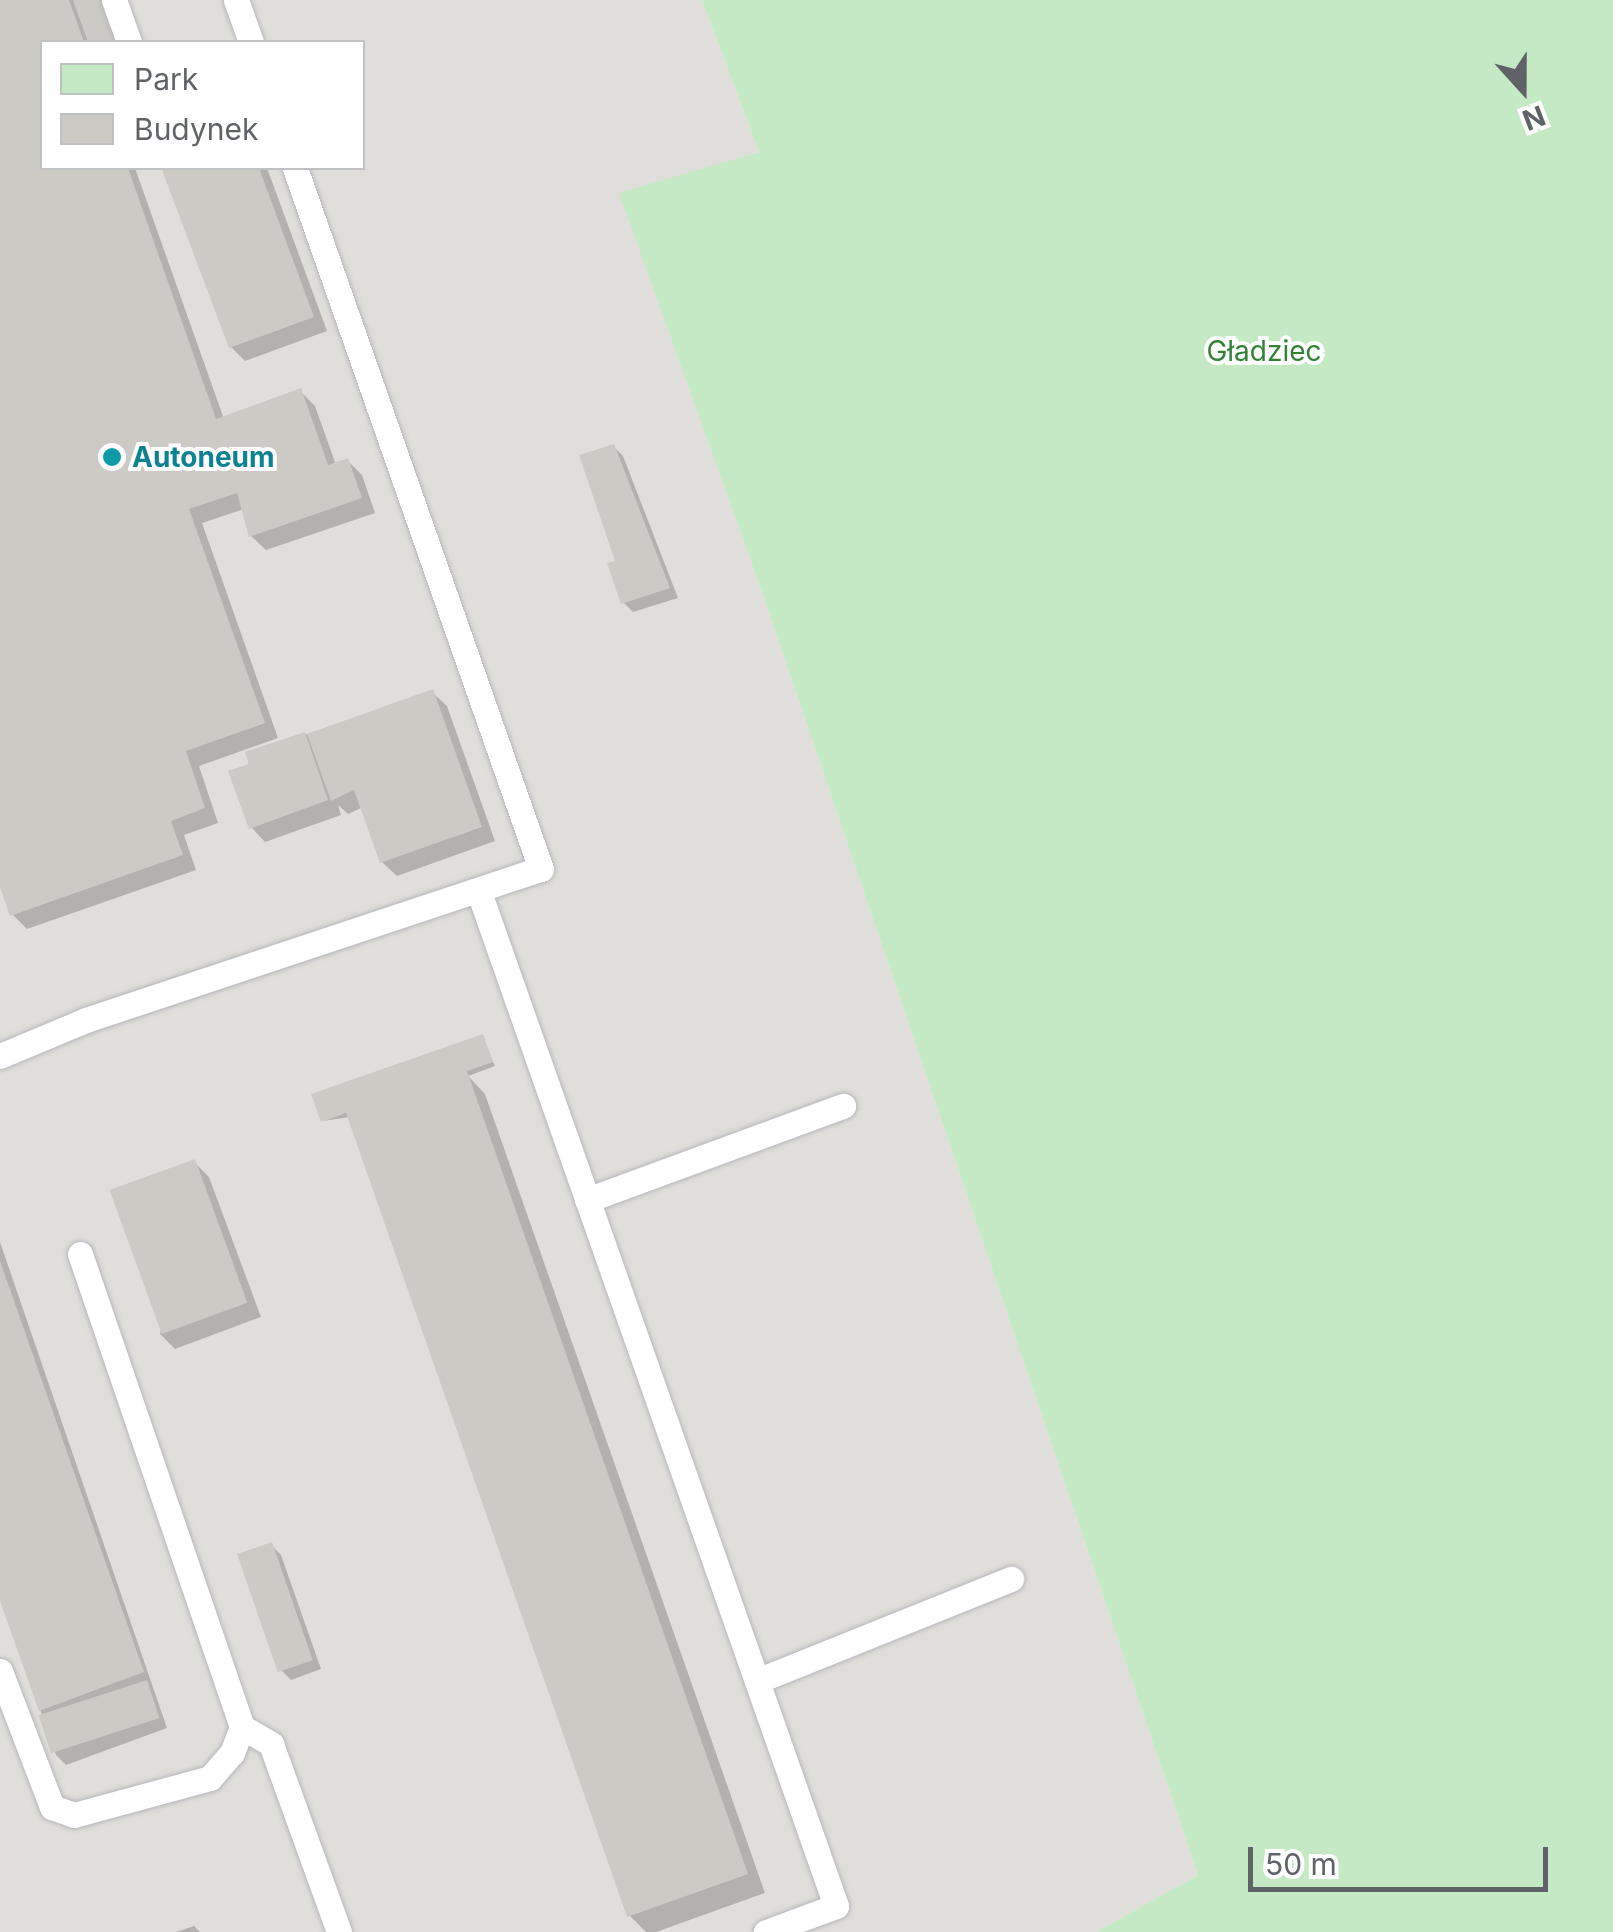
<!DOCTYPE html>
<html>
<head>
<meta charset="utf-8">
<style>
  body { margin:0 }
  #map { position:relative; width:1613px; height:1932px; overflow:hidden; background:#f1efe8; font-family:Inter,sans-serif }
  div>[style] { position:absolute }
  .industrial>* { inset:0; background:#e0deda }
  .green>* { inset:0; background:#c5e8c5 }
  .shadow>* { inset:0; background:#0003 }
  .building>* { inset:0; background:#cccac5; transform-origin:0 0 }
  .roads { filter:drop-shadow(0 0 2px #b5b8bc) drop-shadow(0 0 2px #b5b8bc) }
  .lane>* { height:25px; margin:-12.5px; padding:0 12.5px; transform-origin:12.5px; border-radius:12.5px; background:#fff }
  .dots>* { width:28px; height:28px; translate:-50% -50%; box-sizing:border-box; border:5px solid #fff; border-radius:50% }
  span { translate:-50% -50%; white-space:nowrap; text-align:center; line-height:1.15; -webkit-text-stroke:8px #fff; paint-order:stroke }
  .park-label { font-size:28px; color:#348238 }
  .culture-label { font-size:28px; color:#0d838f; font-weight:700 }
  .left { translate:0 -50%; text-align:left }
  .legend { position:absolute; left:40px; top:40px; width:325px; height:130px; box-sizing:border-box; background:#fff; border:2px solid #bfc1c3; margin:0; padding:12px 18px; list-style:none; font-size:30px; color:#5f6368 }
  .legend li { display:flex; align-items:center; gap:20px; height:50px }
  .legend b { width:50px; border:2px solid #bfc1c3 }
  .north { position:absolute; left:1473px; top:40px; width:100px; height:100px; -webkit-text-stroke:8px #fff; paint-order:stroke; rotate:159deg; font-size:28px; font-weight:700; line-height:40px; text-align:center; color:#5f6368 }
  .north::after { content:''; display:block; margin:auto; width:35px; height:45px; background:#5f6368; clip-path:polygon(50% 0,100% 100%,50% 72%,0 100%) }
  .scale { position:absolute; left:1248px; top:1847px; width:300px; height:45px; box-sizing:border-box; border:5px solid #5f6368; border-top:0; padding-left:12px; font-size:30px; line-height:35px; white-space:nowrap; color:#5f6368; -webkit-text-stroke:8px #fff; paint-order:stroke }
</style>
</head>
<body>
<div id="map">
  <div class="industrial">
    <div style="clip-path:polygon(evenodd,0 0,702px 0,759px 152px,620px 194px,763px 595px,1198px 1875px,1096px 1932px,0 1932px,0 0,42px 42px,362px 42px,362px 168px,42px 168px,42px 42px)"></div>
  </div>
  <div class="green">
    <div style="clip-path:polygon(702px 0,1613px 0,1613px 1932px,1096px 1932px,1198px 1875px,763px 595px,619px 193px,759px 152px)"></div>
  </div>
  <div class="shadow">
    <div style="clip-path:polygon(0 0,125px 0,140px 42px,42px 42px,42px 168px,135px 168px,224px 419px,300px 391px,315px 406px,336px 465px,348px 461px,362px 475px,375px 513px,266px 550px,251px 536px,244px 509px,202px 523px,278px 738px,199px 766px,218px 823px,184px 835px,196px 870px,27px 929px,13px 915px,0 879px)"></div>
    <div style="clip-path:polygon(176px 168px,267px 168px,327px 331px,245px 361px,231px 347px,166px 171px)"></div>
    <div style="clip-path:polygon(613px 446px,623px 456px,678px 598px,633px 612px,623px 602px,619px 563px)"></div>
    <div style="clip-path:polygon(432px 692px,447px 706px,495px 841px,397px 876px,382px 862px,363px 807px,348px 814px,338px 805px,341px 815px,265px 842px,251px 827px,248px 754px)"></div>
    <div style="clip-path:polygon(482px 1037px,495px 1066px,468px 1076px,485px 1094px,765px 1893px,656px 1932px,646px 1932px,629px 1915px,350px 1117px,323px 1121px)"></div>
    <div style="clip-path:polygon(194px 1162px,209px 1177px,261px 1317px,175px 1349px,160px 1334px)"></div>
    <div style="clip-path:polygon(0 1242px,167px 1728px,66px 1765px,56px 1755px,0 1594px)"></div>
    <div style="clip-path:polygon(271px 1545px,281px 1555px,321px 1669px,291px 1680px,281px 1670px)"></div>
    <div style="clip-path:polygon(194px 1926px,200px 1932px,176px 1932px)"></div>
  </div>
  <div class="building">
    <div style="clip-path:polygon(0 0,69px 0,84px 42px,42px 42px,42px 168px,128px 168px,216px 419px,301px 388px,328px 465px,348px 458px,362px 498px,249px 537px,237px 493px,189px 509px,265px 723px,186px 751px,205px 808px,171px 821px,183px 855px,10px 916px,0 887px)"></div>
    <div style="clip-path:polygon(73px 0,121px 0,136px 42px,88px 42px)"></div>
    <div style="clip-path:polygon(259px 168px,314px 317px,229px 348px,162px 170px)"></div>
    <div style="clip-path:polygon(614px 444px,670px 588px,621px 604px,607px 563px,615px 561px,579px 455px)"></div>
    <div style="clip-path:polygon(433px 689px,482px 827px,380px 863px,354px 790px,331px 801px,307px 734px)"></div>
    <div style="clip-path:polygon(305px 732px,328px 800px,249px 829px,228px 771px,249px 764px,245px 752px)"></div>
    <div style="clip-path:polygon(483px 1034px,493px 1062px,467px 1071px,748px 1874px,627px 1917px,346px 1113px,321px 1122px,311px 1094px)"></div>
    <div style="left:195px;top:1159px;width:153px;height:91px;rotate:70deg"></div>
    <div style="clip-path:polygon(0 1261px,144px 1672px,39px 1711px,0 1601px)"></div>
    <div style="left:272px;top:1542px;width:125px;height:37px;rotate:71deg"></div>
    <div style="left:147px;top:1680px;width:40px;height:114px;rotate:72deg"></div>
  </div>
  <div class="roads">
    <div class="lane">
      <div style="left:114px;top:0;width:45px;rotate:70.3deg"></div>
      <div style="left:236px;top:0;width:45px;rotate:70.3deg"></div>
      <div style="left:479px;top:892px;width:1075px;rotate:70.6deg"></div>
      <div style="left:836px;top:1906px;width:75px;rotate:159.6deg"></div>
      <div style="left:0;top:1056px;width:93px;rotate:-22.7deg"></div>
      <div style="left:86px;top:1020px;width:479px;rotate:-18.4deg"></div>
      <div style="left:541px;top:869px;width:743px;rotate:-109.34deg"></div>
      <div style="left:587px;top:1200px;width:273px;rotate:-20.2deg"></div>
      <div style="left:0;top:1671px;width:146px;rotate:69.1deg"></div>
      <div style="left:52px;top:1807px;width:23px;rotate:20deg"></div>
      <div style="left:74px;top:1815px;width:141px;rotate:-15.2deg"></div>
      <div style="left:210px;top:1778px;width:33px;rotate:-49deg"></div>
      <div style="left:232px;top:1753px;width:28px;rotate:-69deg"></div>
      <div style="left:242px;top:1727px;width:500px;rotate:-108.9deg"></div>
      <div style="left:757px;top:1681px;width:274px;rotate:-21.9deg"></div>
      <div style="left:242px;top:1727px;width:34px;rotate:30deg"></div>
      <div style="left:271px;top:1744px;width:200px;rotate:70.1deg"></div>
    </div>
  </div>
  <div class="dots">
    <div style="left:112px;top:457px;background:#0f9aa8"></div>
  </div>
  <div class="park-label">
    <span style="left:1264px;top:351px">Gładziec</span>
  </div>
  <div class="culture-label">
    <span class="left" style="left:132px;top:457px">Autoneum</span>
  </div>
  <ul class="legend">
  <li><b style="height:28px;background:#c5e8c5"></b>Park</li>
  <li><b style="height:28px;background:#cccac5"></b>Budynek</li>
  </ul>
  <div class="north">N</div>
  <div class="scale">50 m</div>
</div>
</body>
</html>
